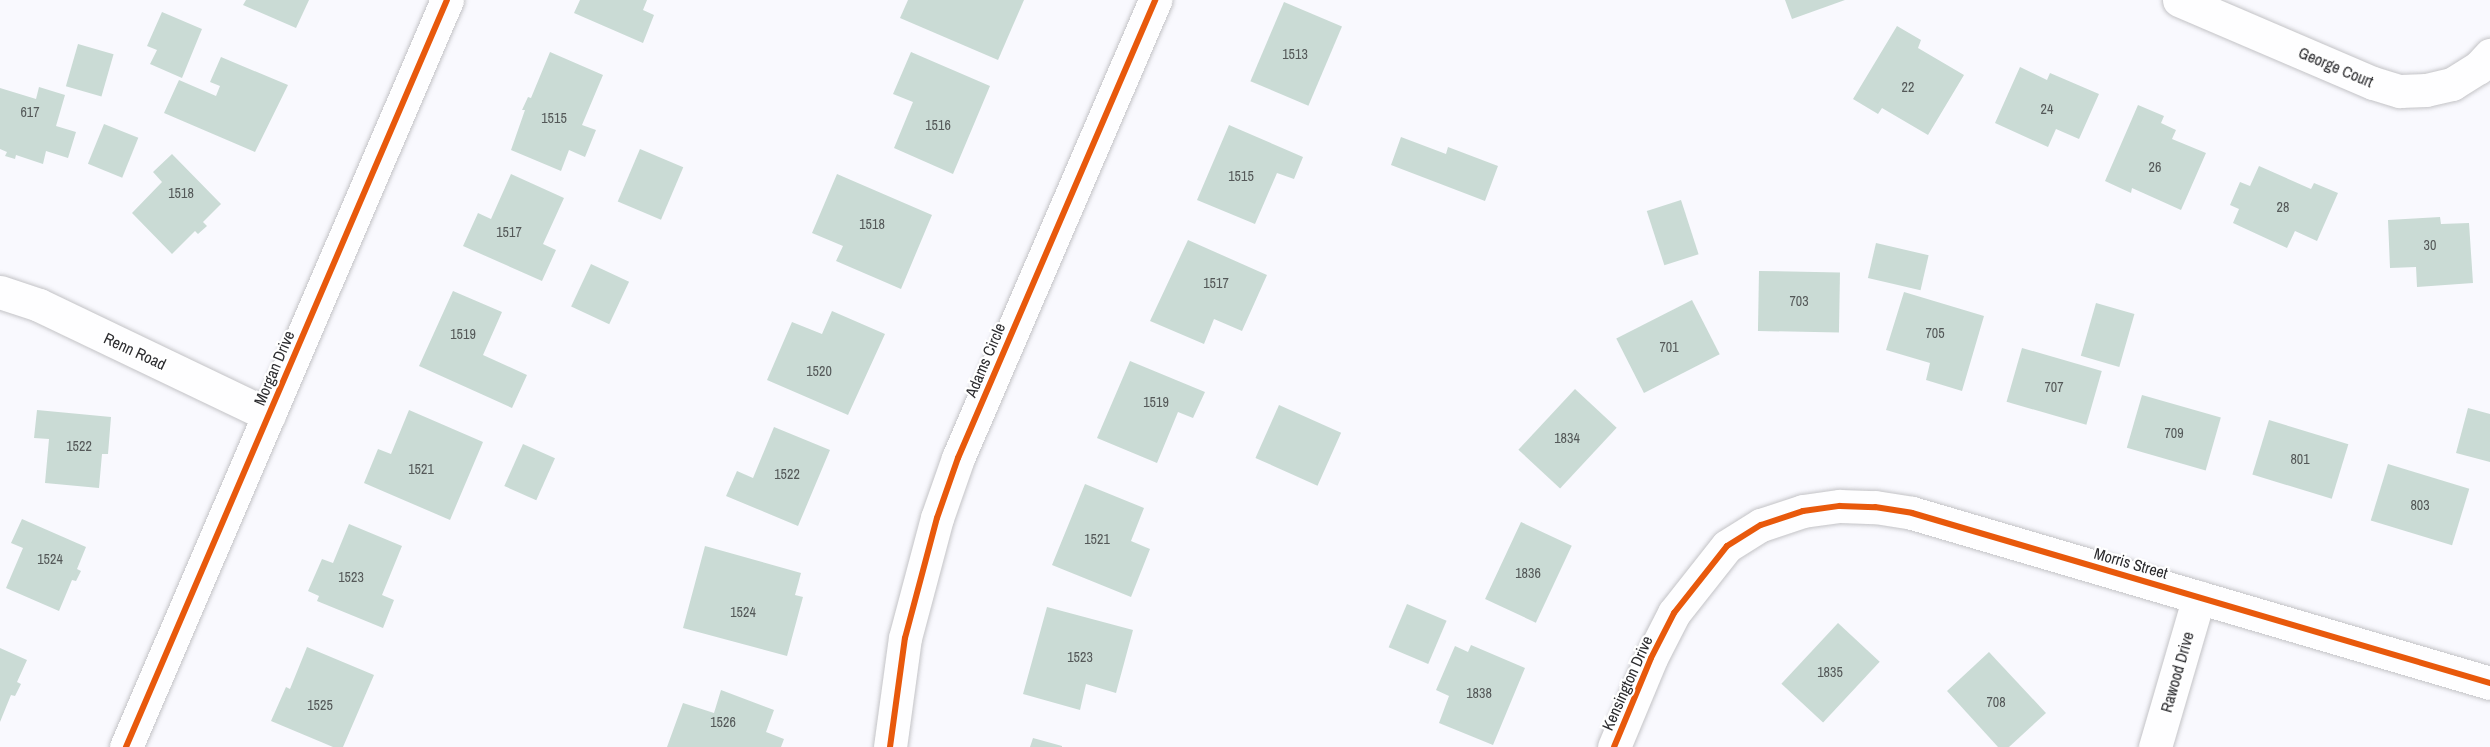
<!DOCTYPE html>
<html>
<head>
<meta charset="utf-8">
<style>
  body { margin:0 }
  #map { position:relative; width:2490px; height:747px; overflow:hidden; background:#f9f9fe; font-family:"Archivo Narrow",sans-serif }
  div>[style] { position:absolute }
  .building>* { inset:0; background:#cadbd5; transform-origin:0 0 }
  .roads { filter:drop-shadow(0 0 2px #c3c3c6) drop-shadow(0 0 2px #c3c3c6) }
  .street>* { height:33px; margin:-16.5px; padding:0 16.5px; transform-origin:16.5px; border-radius:16.5px; background:#fefeff }
  .cycleway>* { height:6px; margin:-3px; padding:0 3px; transform-origin:3px; border-radius:3px; background:#e8590c }
  span { translate:-50% -50%; white-space:nowrap; text-align:center; line-height:1.15; -webkit-text-stroke:4.5px #fff; paint-order:stroke }
  .number-label { font-size:14px; color:#545858 }
  .number-label span { -webkit-text-stroke-width:0 }
  .street-label { font-size:16px; color:#2c2c2f }
</style>
</head>
<body>
<div id="map">
  <div class="building">
    <div style="clip-path:polygon(246px 0,309px 0,296px 28px,243px 5px)"></div>
    <div style="clip-path:polygon(580px 0,647px 0,643px 10px,654px 15px,643px 43px,574px 13px)"></div>
    <div style="clip-path:polygon(908px 0,1024px 0,998px 60px,900px 18px)"></div>
    <div style="clip-path:polygon(1785px 0,1845px 0,1792px 19px)"></div>
    <div style="left:1284px;top:2px;width:63px;height:86px;rotate:23deg"></div>
    <div style="clip-path:polygon(162px 12px,202px 29px,182px 78px,150px 64px,157px 50px,147px 46px)"></div>
    <div style="clip-path:polygon(1897px 26px,1921px 40px,1918px 48px,1964px 75px,1928px 135px,1882px 108px,1878px 114px,1853px 99px)"></div>
    <div style="left:78px;top:44px;width:37px;height:44px;rotate:16deg"></div>
    <div style="clip-path:polygon(550px 52px,603px 75px,582px 125px,596px 130px,585px 157px,569px 150px,561px 171px,511px 150px,525px 110px,522px 110px,528px 97px,531px 98px)"></div>
    <div style="clip-path:polygon(911px 52px,990px 86px,953px 174px,894px 148px,913px 102px,893px 94px)"></div>
    <div style="clip-path:polygon(221px 57px,288px 85px,255px 152px,164px 113px,179px 80px,216px 96px,220px 86px,210px 82px)"></div>
    <div style="clip-path:polygon(2020px 67px,2047px 80px,2050px 73px,2099px 94px,2079px 139px,2056px 129px,2048px 147px,1995px 123px)"></div>
    <div style="clip-path:polygon(39px 87px,65px 95px,56px 126px,76px 132px,68px 158px,46px 151px,43px 164px,16px 155px,15px 159px,5px 156px,7px 152px,0 149px,0 88px,36px 99px)"></div>
    <div style="clip-path:polygon(2138px 105px,2164px 116px,2161px 123px,2176px 130px,2172px 139px,2206px 153px,2181px 210px,2132px 188px,2131px 193px,2105px 181px)"></div>
    <div style="left:104px;top:124px;width:37px;height:43px;rotate:22deg"></div>
    <div style="clip-path:polygon(1229px 125px,1303px 157px,1294px 179px,1277px 173px,1255px 224px,1197px 200px)"></div>
    <div style="clip-path:polygon(1401px 137px,1446px 154px,1448px 147px,1498px 166px,1485px 201px,1391px 165px)"></div>
    <div style="left:640px;top:149px;width:47px;height:57px;rotate:23deg"></div>
    <div style="clip-path:polygon(172px 154px,221px 204px,203px 222px,207px 226px,198px 234px,195px 231px,172px 254px,132px 213px,162px 182px,153px 172px)"></div>
    <div style="clip-path:polygon(2259px 166px,2311px 189px,2314px 183px,2338px 193px,2317px 241px,2295px 231px,2287px 248px,2233px 223px,2239px 209px,2230px 205px,2240px 182px,2250px 186px)"></div>
    <div style="clip-path:polygon(511px 174px,564px 198px,543px 244px,556px 250px,542px 281px,463px 246px,478px 213px,491px 219px)"></div>
    <div style="clip-path:polygon(837px 174px,932px 215px,901px 289px,836px 261px,843px 246px,812px 233px)"></div>
    <div style="left:1681px;top:200px;width:57px;height:36px;rotate:72deg"></div>
    <div style="clip-path:polygon(2440px 217px,2441px 224px,2469px 223px,2473px 283px,2417px 287px,2416px 267px,2390px 268px,2388px 220px)"></div>
    <div style="clip-path:polygon(1188px 240px,1267px 275px,1242px 331px,1214px 319px,1204px 344px,1150px 321px)"></div>
    <div style="left:1876px;top:243px;width:54px;height:36px;rotate:13deg"></div>
    <div style="left:591px;top:264px;width:42px;height:47px;rotate:25deg"></div>
    <div style="left:1759px;top:271px;width:81px;height:60px;rotate:1deg"></div>
    <div style="clip-path:polygon(453px 291px,502px 312px,483px 355px,527px 375px,512px 408px,419px 366px)"></div>
    <div style="clip-path:polygon(1904px 292px,1984px 316px,1962px 391px,1926px 380px,1930px 363px,1886px 350px)"></div>
    <div style="left:1692px;top:300px;width:61px;height:85px;rotate:63deg"></div>
    <div style="left:2096px;top:303px;width:40px;height:55px;rotate:16deg"></div>
    <div style="clip-path:polygon(832px 311px,885px 334px,848px 415px,767px 380px,792px 322px,822px 334px)"></div>
    <div style="left:2022px;top:348px;width:83px;height:56px;rotate:16deg"></div>
    <div style="clip-path:polygon(1130px 361px,1205px 392px,1193px 418px,1178px 412px,1157px 463px,1097px 438px)"></div>
    <div style="left:1575px;top:389px;width:57px;height:83px;rotate:43deg"></div>
    <div style="left:2142px;top:395px;width:82px;height:55px;rotate:16deg"></div>
    <div style="left:1279px;top:405px;width:68px;height:58px;rotate:24deg"></div>
    <div style="clip-path:polygon(2468px 408px,2490px 414px,2490px 462px,2456px 453px)"></div>
    <div style="clip-path:polygon(37px 410px,111px 417px,108px 454px,102px 454px,99px 488px,45px 483px,49px 439px,34px 438px)"></div>
    <div style="clip-path:polygon(409px 410px,483px 442px,450px 520px,364px 483px,378px 449px,391px 454px)"></div>
    <div style="left:2269px;top:420px;width:83px;height:57px;rotate:17deg"></div>
    <div style="clip-path:polygon(774px 427px,830px 450px,798px 526px,726px 496px,737px 471px,753px 478px)"></div>
    <div style="left:523px;top:444px;width:35px;height:46px;rotate:24deg"></div>
    <div style="left:2388px;top:464px;width:85px;height:59px;rotate:17deg"></div>
    <div style="clip-path:polygon(1085px 484px,1144px 508px,1131px 541px,1150px 549px,1131px 597px,1052px 565px)"></div>
    <div style="clip-path:polygon(22px 519px,86px 547px,77px 569px,81px 571px,76px 581px,72px 580px,59px 611px,6px 588px,23px 548px,11px 543px)"></div>
    <div style="left:1521px;top:522px;width:56px;height:85px;rotate:25deg"></div>
    <div style="clip-path:polygon(349px 524px,402px 546px,382px 595px,394px 600px,383px 628px,317px 601px,319px 596px,308px 591px,322px 559px,333px 563px)"></div>
    <div style="clip-path:polygon(705px 546px,801px 573px,795px 595px,803px 597px,787px 656px,683px 628px)"></div>
    <div style="left:1407px;top:604px;width:43px;height:47px;rotate:23deg"></div>
    <div style="clip-path:polygon(1047px 607px,1133px 630px,1116px 693px,1086px 684px,1080px 710px,1023px 694px)"></div>
    <div style="left:1838px;top:623px;width:57px;height:83px;rotate:43deg"></div>
    <div style="clip-path:polygon(1471px 645px,1525px 668px,1493px 745px,1439px 723px,1449px 696px,1436px 690px,1455px 646px,1468px 652px)"></div>
    <div style="clip-path:polygon(307px 647px,374px 675px,343px 747px,333px 747px,271px 721px,286px 687px,290px 689px)"></div>
    <div style="clip-path:polygon(0 648px,27px 660px,17px 682px,21px 684px,15px 696px,11px 695px,0 722px)"></div>
    <div style="clip-path:polygon(1989px 652px,2046px 713px,2009px 747px,1998px 747px,1947px 691px)"></div>
    <div style="clip-path:polygon(721px 690px,774px 710px,766px 732px,784px 739px,781px 747px,667px 747px,683px 703px,714px 713px)"></div>
    <div style="clip-path:polygon(1033px 738px,1062px 746px,1062px 747px,1030px 747px)"></div>
  </div>
  <div class="roads">
    <div class="street">
      <div style="left:2179px;top:0;width:211px;rotate:23.2deg"></div>
      <div style="left:2373px;top:83px;width:28px;rotate:17deg"></div>
      <div style="left:2400px;top:91px;width:26px;rotate:-2deg"></div>
      <div style="left:2426px;top:90px;width:27px;rotate:-13deg"></div>
      <div style="left:2452px;top:84px;width:31px;rotate:-32deg"></div>
      <div style="left:2478px;top:68px;width:18px;rotate:-47deg"></div>
      <div style="left:0;top:292px;width:41px;rotate:18.4deg"></div>
      <div style="left:39px;top:305px;width:255px;rotate:25.6deg"></div>
      <div style="left:126px;top:747px;width:813px;rotate:-66.75deg"></div>
      <div style="left:890px;top:747px;width:110px;rotate:-82.2deg"></div>
      <div style="left:905px;top:638px;width:124px;rotate:-75.1deg"></div>
      <div style="left:937px;top:518px;width:64px;rotate:-70.7deg"></div>
      <div style="left:958px;top:458px;width:499px;rotate:-66.7deg"></div>
      <div style="left:1614px;top:747px;width:96px;rotate:-67.4deg"></div>
      <div style="left:1651px;top:658px;width:51px;rotate:-62.9deg"></div>
      <div style="left:1674px;top:613px;width:85px;rotate:-51.7deg"></div>
      <div style="left:1727px;top:546px;width:40px;rotate:-32deg"></div>
      <div style="left:1761px;top:525px;width:44px;rotate:-18.4deg"></div>
      <div style="left:1803px;top:511px;width:37px;rotate:-8deg"></div>
      <div style="left:1840px;top:506px;width:35px;rotate:2deg"></div>
      <div style="left:1875px;top:507px;width:37px;rotate:9deg"></div>
      <div style="left:1912px;top:513px;width:602px;rotate:16.39deg"></div>
      <div style="left:2155px;top:747px;width:156px;rotate:-73.7deg"></div>
    </div>
  </div>
  <div class="cycleway">
    <div style="left:126px;top:747px;width:813px;rotate:-66.75deg"></div>
    <div style="left:890px;top:747px;width:110px;rotate:-82.2deg"></div>
    <div style="left:905px;top:638px;width:124px;rotate:-75.1deg"></div>
    <div style="left:937px;top:518px;width:64px;rotate:-70.7deg"></div>
    <div style="left:958px;top:458px;width:499px;rotate:-66.7deg"></div>
    <div style="left:1614px;top:747px;width:96px;rotate:-67.4deg"></div>
    <div style="left:1651px;top:658px;width:51px;rotate:-62.9deg"></div>
    <div style="left:1674px;top:613px;width:85px;rotate:-51.7deg"></div>
    <div style="left:1727px;top:546px;width:40px;rotate:-32deg"></div>
    <div style="left:1761px;top:525px;width:44px;rotate:-18.4deg"></div>
    <div style="left:1803px;top:511px;width:37px;rotate:-8deg"></div>
    <div style="left:1840px;top:506px;width:35px;rotate:2deg"></div>
    <div style="left:1875px;top:507px;width:37px;rotate:9deg"></div>
    <div style="left:1912px;top:513px;width:602px;rotate:16.39deg"></div>
  </div>
  <div class="number-label">
    <span style="left:1295px;top:54px">1513</span>
    <span style="left:1908px;top:87px">22</span>
    <span style="left:2047px;top:109px">24</span>
    <span style="left:30px;top:112px">617</span>
    <span style="left:554px;top:118px">1515</span>
    <span style="left:938px;top:125px">1516</span>
    <span style="left:2155px;top:167px">26</span>
    <span style="left:1241px;top:176px">1515</span>
    <span style="left:181px;top:193px">1518</span>
    <span style="left:2283px;top:207px">28</span>
    <span style="left:872px;top:224px">1518</span>
    <span style="left:509px;top:232px">1517</span>
    <span style="left:2430px;top:245px">30</span>
    <span style="left:1216px;top:283px">1517</span>
    <span style="left:1799px;top:301px">703</span>
    <span style="left:1935px;top:333px">705</span>
    <span style="left:463px;top:334px">1519</span>
    <span style="left:1669px;top:347px">701</span>
    <span style="left:819px;top:371px">1520</span>
    <span style="left:2054px;top:387px">707</span>
    <span style="left:1156px;top:402px">1519</span>
    <span style="left:2174px;top:433px">709</span>
    <span style="left:1567px;top:438px">1834</span>
    <span style="left:79px;top:446px">1522</span>
    <span style="left:2300px;top:459px">801</span>
    <span style="left:421px;top:469px">1521</span>
    <span style="left:787px;top:474px">1522</span>
    <span style="left:2420px;top:505px">803</span>
    <span style="left:1097px;top:539px">1521</span>
    <span style="left:50px;top:559px">1524</span>
    <span style="left:1528px;top:573px">1836</span>
    <span style="left:351px;top:577px">1523</span>
    <span style="left:743px;top:612px">1524</span>
    <span style="left:1080px;top:657px">1523</span>
    <span style="left:1830px;top:672px">1835</span>
    <span style="left:1479px;top:693px">1838</span>
    <span style="left:1996px;top:702px">708</span>
    <span style="left:320px;top:705px">1525</span>
    <span style="left:723px;top:722px">1526</span>
  </div>
  <div class="street-label">
    <span style="left:2336px;top:67px;rotate:23deg">George Court</span>
    <span style="left:135px;top:351px;rotate:25deg">Renn Road</span>
    <span style="left:985px;top:360px;rotate:-67deg">Adams Circle</span>
    <span style="left:274px;top:368px;rotate:-67deg">Morgan Drive</span>
    <span style="left:2131px;top:563px;rotate:16deg">Morris Street</span>
    <span style="left:2177px;top:672px;rotate:-74deg">Rawood Drive</span>
    <span style="left:1627px;top:683px;rotate:-66deg">Kensington Drive</span>
  </div>
</div>
</body>
</html>
